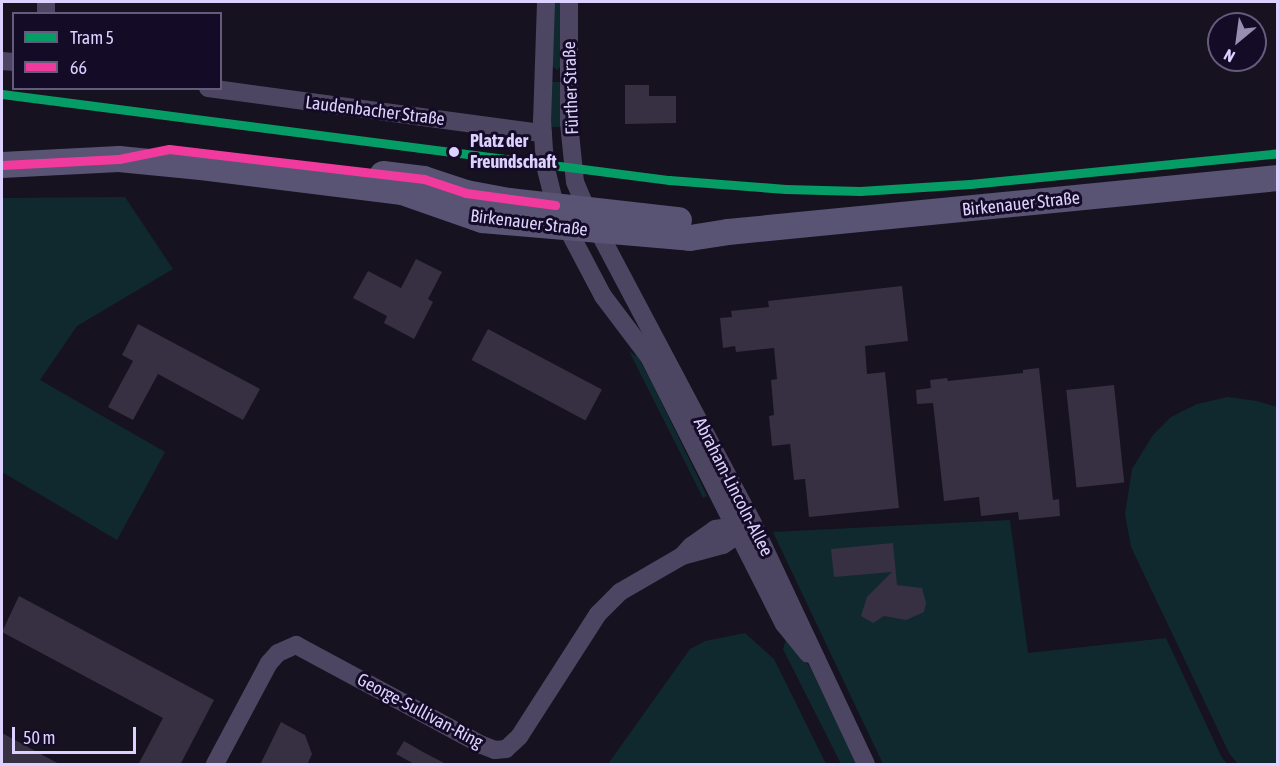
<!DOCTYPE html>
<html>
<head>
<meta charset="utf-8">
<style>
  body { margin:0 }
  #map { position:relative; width:1279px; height:766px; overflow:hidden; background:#161220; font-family:"Asap Condensed",sans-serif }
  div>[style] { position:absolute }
  .green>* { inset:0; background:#10292e; transform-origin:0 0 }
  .building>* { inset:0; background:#363042; transform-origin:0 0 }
  .street>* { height:18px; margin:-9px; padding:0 9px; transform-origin:9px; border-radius:9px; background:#4c4662 }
  .secondary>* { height:26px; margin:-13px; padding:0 13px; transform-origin:13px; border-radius:13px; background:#595374 }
  .bus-1>* { height:9px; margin:-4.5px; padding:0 4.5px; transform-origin:4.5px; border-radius:4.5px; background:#f13a9d }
  .tram-1>* { height:9px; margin:-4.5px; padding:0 4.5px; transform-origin:4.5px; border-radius:4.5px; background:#069c65 }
  .dots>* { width:16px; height:16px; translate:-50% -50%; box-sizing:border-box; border:3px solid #140c26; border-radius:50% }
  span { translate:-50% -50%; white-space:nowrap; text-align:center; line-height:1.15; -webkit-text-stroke:6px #140c26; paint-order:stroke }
  .street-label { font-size:18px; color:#ddd1ff }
  .stop-label { font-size:18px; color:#ddd1ff; font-weight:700 }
  .left { translate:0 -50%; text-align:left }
  .frame { position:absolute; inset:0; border:3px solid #ddd1ff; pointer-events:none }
  .legend { position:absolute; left:12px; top:12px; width:210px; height:78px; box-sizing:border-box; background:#140c26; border:2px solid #645b7d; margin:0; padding:8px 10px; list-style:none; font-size:18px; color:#ddd1ff }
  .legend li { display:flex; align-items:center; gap:12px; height:30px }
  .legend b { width:30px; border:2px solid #645b7d }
  .north { position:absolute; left:1207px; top:12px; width:60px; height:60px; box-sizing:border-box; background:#140c26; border:2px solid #645b7d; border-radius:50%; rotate:209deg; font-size:16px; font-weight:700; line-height:24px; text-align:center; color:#ddd1ff }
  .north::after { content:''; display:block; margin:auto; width:21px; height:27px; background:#978eb1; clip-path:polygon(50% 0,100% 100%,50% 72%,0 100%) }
  .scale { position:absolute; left:12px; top:727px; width:124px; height:27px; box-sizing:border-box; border:3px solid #ddd1ff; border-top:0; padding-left:8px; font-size:18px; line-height:21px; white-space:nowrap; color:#ddd1ff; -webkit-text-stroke:4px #140c26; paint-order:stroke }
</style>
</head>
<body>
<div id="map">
  <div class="green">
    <div style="clip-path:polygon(552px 2px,563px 2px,563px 65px,557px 70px,552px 66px)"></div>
    <div style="left:563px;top:82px;width:45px;height:12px;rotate:90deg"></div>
    <div style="clip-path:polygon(125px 197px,173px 269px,77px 326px,40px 380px,165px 452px,117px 540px,2px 472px,2px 198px)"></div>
    <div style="clip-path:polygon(629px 351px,638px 357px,651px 381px,707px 496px,703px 498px)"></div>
    <div style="clip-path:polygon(1228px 397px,1257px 401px,1277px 407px,1277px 764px,1238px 764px,1229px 753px,1131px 547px,1125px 514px,1132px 469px,1153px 435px,1171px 417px,1197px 404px)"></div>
    <div style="clip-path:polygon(1010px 520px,1028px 653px,1166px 638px,1221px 756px,1227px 764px,883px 764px,773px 532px)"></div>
    <div style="clip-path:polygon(745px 633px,774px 659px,826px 764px,608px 764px,690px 649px,705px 641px)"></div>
    <div style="clip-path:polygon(786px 640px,810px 667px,857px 764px,841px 764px,783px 649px)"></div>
  </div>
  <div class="building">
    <div style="clip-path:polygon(625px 85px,649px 85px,649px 96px,676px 96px,676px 123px,625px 124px)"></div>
    <div style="clip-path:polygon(416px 259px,442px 272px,428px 299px,433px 302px,414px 339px,384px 323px,387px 316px,353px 298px,368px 271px,401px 288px)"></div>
    <div style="clip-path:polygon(902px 286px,908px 341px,865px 346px,867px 374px,885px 372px,899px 508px,809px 517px,805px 479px,794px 480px,790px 444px,772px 446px,769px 416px,774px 415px,771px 380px,777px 379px,774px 348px,736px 352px,735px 346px,723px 348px,720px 318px,732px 317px,731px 311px,769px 307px,768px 301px)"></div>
    <div style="clip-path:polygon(138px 324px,260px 389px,243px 420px,158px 374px,133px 420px,108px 407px,133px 361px,122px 355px)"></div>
    <div style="left:488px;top:329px;width:129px;height:35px;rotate:28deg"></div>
    <div style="clip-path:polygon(1039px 368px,1053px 500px,1059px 499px,1060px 516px,1019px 520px,1018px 512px,981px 516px,979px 497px,944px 501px,933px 403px,917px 404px,916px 390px,931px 388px,930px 380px,947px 378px,948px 381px,1023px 373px,1023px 370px)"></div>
    <div style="left:1114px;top:385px;width:98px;height:48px;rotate:84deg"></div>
    <div style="clip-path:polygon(893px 543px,897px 585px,922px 588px,926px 603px,924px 612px,906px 620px,884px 616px,873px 623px,861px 616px,867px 597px,892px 572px,834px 577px,831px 549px)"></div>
    <div style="clip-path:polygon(19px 596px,214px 700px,180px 765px,138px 765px,163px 718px,2px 632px)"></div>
    <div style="clip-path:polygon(281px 722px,305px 735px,312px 754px,307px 765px,260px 765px)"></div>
    <div style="clip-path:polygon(2px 733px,61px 765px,2px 765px)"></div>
    <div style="clip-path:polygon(404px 741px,423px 752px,448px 765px,416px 765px,396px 754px)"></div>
  </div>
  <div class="street">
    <div style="left:46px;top:2px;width:12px;rotate:90deg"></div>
    <div style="left:546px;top:2px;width:118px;rotate:91.9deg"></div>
    <div style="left:542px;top:120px;width:45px;rotate:86.2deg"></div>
    <div style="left:545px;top:165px;width:41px;rotate:76deg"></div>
    <div style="left:555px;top:205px;width:103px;rotate:62.2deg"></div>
    <div style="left:603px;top:296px;width:76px;rotate:53deg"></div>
    <div style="left:649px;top:357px;width:299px;rotate:63.2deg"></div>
    <div style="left:784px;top:624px;width:38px;rotate:51deg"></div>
    <div style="left:569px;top:2px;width:121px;rotate:90deg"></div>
    <div style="left:569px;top:123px;width:59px;rotate:84.2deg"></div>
    <div style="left:575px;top:182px;width:28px;rotate:67deg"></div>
    <div style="left:586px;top:208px;width:357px;rotate:62.1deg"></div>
    <div style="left:753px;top:524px;width:265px;rotate:64.8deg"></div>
    <div style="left:2px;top:61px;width:12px;rotate:5deg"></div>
    <div style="left:208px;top:88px;width:338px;rotate:7.7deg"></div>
    <div style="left:682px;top:556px;width:42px;rotate:-15deg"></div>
    <div style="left:723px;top:545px;width:29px;rotate:-34deg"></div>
    <div style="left:215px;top:764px;width:115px;rotate:-61.9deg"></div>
    <div style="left:269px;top:663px;width:13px;rotate:-48deg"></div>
    <div style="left:278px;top:653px;width:20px;rotate:-24deg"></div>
    <div style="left:296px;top:645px;width:211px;rotate:28.3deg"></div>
    <div style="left:482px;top:745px;width:14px;rotate:21deg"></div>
    <div style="left:495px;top:750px;width:11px;rotate:-5deg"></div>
    <div style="left:506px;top:749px;width:18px;rotate:-43deg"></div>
    <div style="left:519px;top:737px;width:146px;rotate:-57.3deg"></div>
    <div style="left:598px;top:614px;width:31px;rotate:-45deg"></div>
    <div style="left:620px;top:592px;width:72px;rotate:-30.1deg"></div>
    <div style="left:682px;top:556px;width:13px;rotate:-48deg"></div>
    <div style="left:691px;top:546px;width:29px;rotate:-35deg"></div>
    <div style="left:715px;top:529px;width:30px;rotate:-8deg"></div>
  </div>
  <div class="secondary">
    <div style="left:2px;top:165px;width:117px;rotate:-2.9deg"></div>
    <div style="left:119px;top:159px;width:82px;rotate:5.6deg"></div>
    <div style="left:201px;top:167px;width:203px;rotate:7.1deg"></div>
    <div style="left:402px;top:192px;width:85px;rotate:19.3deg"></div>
    <div style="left:482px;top:220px;width:209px;rotate:4.9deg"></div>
    <div style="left:690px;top:238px;width:38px;rotate:-9deg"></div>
    <div style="left:728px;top:232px;width:553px;rotate:-5.61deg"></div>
    <div style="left:383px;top:174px;width:41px;rotate:7deg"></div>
    <div style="left:424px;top:179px;width:44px;rotate:18.4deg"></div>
    <div style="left:466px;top:193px;width:44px;rotate:10.5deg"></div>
    <div style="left:509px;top:201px;width:171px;rotate:6.4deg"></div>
  </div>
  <div class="bus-1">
    <div style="left:2px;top:165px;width:117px;rotate:-2.9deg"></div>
    <div style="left:119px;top:159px;width:51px;rotate:-11.3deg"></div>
    <div style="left:169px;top:149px;width:257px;rotate:6.7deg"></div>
    <div style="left:424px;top:179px;width:44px;rotate:18.4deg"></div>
    <div style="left:466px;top:193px;width:90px;rotate:7.7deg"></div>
  </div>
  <div class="tram-1">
    <div style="left:2px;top:94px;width:673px;rotate:7.35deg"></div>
    <div style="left:669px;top:180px;width:117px;rotate:4.4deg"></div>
    <div style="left:786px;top:189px;width:74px;rotate:1.5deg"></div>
    <div style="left:860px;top:191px;width:110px;rotate:-3.6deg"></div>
    <div style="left:970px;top:184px;width:310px;rotate:-5.7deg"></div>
  </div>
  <div class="dots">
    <div style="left:454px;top:152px;background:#ddd1ff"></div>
  </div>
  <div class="street-label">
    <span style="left:571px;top:88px;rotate:-92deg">Fürther Straße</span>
    <span style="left:375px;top:111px;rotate:7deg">Laudenbacher Straße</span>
    <span style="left:1021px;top:204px;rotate:-6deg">Birkenauer Straße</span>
    <span style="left:529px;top:223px;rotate:7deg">Birkenauer Straße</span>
    <span style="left:733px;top:487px;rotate:63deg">Abraham-Lincoln-Allee</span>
    <span style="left:420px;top:711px;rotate:28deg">George-Sullivan-Ring</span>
  </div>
  <div class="stop-label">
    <span class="left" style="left:470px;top:152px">Platz der<br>Freundschaft</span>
  </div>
  <div class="frame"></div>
  <ul class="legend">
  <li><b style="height:8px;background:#069c65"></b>Tram 5</li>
  <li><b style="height:8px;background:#f13a9d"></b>66</li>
  </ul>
  <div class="north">N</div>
  <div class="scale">50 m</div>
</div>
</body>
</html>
